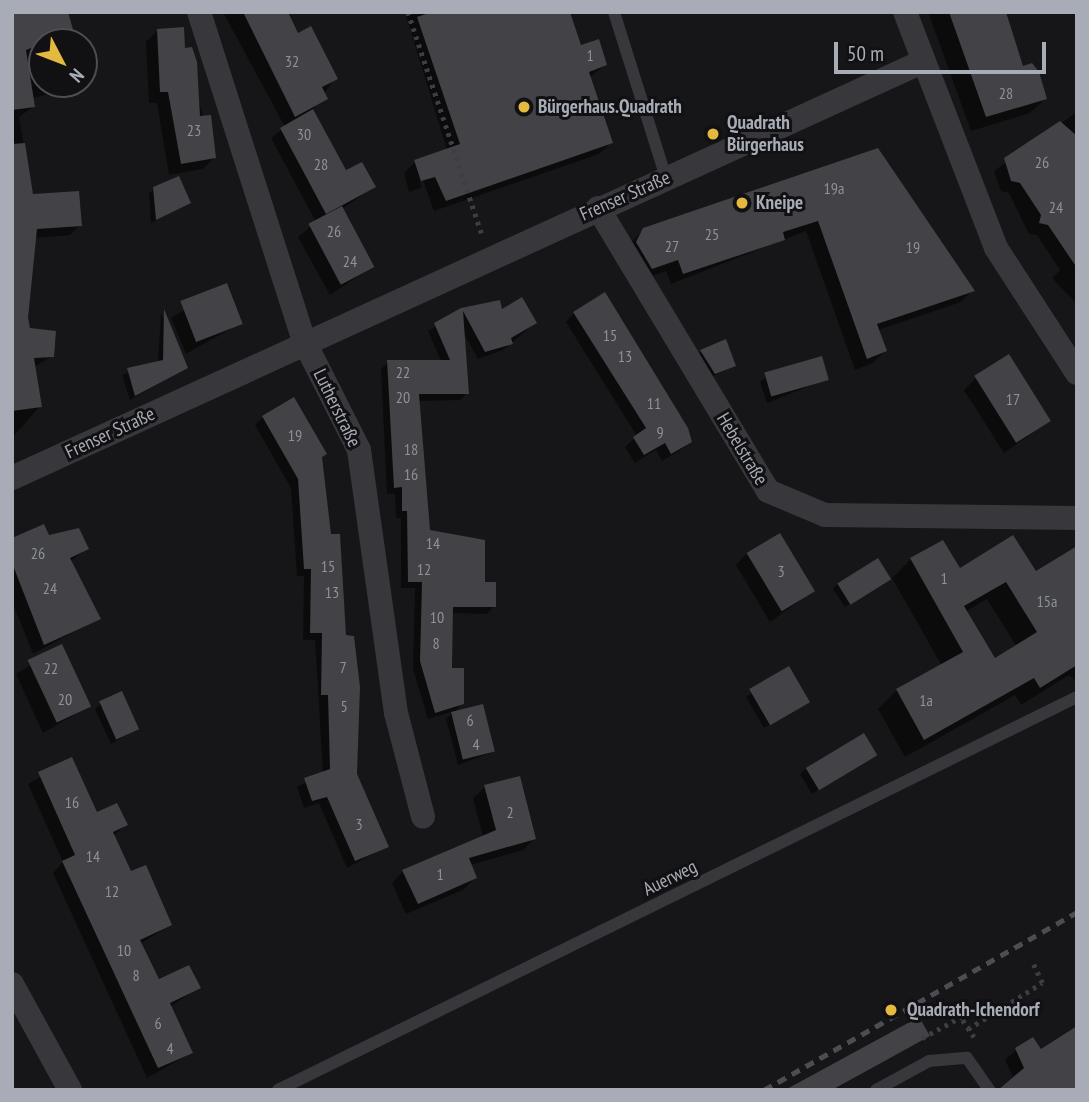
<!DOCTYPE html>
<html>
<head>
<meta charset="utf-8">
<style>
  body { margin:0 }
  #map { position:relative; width:1089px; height:1102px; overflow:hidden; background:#161517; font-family:"PT Sans Narrow",sans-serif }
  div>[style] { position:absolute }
  .shadow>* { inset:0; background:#0007 }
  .building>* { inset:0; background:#424247; transform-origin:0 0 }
  .path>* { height:4.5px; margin-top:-2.25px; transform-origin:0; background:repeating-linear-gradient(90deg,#3d3e43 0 3.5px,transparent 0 8.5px) }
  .lane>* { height:12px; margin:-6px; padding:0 6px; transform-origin:6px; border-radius:6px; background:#37373c }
  .street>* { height:24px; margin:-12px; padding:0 12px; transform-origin:12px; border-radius:12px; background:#37373c }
  .rail>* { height:5px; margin-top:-2.5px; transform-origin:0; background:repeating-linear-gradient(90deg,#4c4d53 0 9px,transparent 0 16px) }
  .dots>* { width:19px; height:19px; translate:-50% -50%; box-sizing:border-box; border:4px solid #111012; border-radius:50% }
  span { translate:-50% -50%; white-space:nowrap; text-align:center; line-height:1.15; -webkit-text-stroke:6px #111012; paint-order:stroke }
  .number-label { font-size:16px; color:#8e929a }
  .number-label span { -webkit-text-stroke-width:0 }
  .poi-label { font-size:19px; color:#a8acb6; font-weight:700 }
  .left { translate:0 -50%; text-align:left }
  .street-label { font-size:19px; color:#a8acb6 }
  .frame { position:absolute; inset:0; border:14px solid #a8acb6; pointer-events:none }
  .north { position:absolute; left:28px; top:28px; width:70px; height:70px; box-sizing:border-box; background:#111012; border:2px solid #4d4e54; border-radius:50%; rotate:132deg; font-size:19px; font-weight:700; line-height:28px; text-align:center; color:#a8acb6 }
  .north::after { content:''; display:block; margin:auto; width:24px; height:32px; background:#e4b940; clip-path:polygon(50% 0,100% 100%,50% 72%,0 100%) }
  .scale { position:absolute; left:834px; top:42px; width:212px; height:32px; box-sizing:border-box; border:4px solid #a8acb6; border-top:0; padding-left:9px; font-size:21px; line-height:24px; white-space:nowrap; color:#a8acb6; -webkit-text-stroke:5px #111012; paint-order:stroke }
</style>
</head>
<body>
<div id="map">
  <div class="shadow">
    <div style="clip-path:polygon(12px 12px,66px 12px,75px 42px,42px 42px,42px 84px,84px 84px,88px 46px,94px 76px,84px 86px,32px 98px,33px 107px,19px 117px,32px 196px,80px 225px,70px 235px,34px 238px,25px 329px,52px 356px,34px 367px,40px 406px,12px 438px)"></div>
    <div style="clip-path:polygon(223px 12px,286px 12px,297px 35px,335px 78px,312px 111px,345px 173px,374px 187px,342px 209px,372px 267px,330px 295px,298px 237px,316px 222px,271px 138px,285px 127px)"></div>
    <div style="clip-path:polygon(405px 12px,568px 12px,580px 47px,605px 65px,589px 78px,611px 143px,599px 154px,434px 211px,418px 166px,421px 188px,409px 192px,404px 173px,415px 162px,447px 150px)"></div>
    <div style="clip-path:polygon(928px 12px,1004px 12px,1022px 68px,1045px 99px,1030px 113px,971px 131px)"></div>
    <div style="clip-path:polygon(158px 30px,184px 50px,215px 157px,203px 169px,169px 175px,157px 103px,149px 103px,146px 42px)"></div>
    <div style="clip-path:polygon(1077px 112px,1077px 304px,1052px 278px,1060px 270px,1037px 235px,1029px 234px,1009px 193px,1001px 191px,994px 171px)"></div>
    <div style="clip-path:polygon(877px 150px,972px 291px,961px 302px,878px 330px,885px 351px,873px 363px,855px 370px,806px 231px,671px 284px,666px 271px,640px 280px,632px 242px,644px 229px)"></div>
    <div style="clip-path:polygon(154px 189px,189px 203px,151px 223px,149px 194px)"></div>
    <div style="clip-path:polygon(226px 286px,241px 323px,186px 354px,171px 318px)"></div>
    <div style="clip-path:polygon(462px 310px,501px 311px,535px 323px,503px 350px,478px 359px,462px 330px,467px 393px,460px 400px,418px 401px,428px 532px,483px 584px,494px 606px,487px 614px,451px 613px,450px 670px,462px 704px,453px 713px,493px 752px,458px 765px,446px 719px,454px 711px,428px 719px,413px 669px,415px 588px,401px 588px,401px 518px,396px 518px,395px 494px,387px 494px,381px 369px,388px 362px,441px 361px,428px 331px)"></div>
    <div style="clip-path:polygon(161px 313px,186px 368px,130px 400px,122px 375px,158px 363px)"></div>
    <div style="clip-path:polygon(574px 313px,690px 442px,681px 450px,662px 461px,656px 450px,635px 463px,625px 447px,637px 436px,566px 322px)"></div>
    <div style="clip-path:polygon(701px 351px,734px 366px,709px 378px,696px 356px)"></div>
    <div style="clip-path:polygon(766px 377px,827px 379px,767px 403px,760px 382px)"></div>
    <div style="clip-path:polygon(976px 378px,1049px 421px,1004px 453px,964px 390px)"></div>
    <div style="clip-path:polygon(263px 417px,321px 458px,356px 774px,387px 846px,347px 868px,319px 803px,304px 808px,297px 787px,323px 773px,315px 640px,303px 640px,304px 576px,297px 576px,291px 488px,255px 425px)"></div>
    <div style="clip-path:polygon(48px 537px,86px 549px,70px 562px,99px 618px,33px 654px,12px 601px,12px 540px)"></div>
    <div style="clip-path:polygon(evenodd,1077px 548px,1077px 683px,1069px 675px,1021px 705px,1015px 695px,905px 757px,878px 709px,897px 690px,942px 666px,892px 578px,911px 559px,959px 570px,1036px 573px,1077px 548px,987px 599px,1017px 647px,994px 661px,965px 612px,987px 599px)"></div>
    <div style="clip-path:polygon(747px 553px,813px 591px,770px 622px,736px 565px)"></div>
    <div style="clip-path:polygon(889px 578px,845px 607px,833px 589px,838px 583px)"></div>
    <div style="clip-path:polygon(61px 646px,89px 706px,43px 733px,16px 674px)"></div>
    <div style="clip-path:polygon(788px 669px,804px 703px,764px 728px,746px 697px)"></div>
    <div style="clip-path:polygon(101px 704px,137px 729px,111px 744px,95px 709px)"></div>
    <div style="clip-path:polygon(875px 755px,812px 794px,800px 774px,806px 768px)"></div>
    <div style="clip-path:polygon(71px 759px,97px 814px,126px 825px,113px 836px,130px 873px,170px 925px,140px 944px,158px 982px,198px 988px,170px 1007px,191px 1053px,147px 1078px,53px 873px,63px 862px,28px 784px)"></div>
    <div style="clip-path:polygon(485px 787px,534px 839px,523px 850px,470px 865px,475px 878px,463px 890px,406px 914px,392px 883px,403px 871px,483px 837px,473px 798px)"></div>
    <div style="clip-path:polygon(1077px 1028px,998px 1090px,1013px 1077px,1005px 1060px,1016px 1050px,1040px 1051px)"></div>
    <div style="clip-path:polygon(928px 1036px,833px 1090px,789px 1090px)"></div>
  </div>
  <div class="building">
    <div style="clip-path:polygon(12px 12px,68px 12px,74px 33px,26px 50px,35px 107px,12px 110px)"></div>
    <div style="clip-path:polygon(243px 12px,288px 12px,298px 33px,311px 26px,338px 79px,322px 87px,328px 99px,295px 117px)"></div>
    <div style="clip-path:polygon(432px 12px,570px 12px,581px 45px,599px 39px,607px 65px,589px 72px,613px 143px,446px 201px,435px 177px,421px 181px,414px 160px,460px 144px,417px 17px)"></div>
    <div style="clip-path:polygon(949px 12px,1006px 12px,1023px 66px,1032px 63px,1039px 72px,1047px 99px,986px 117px)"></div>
    <div style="clip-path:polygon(184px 27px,185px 48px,192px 47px,197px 62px,200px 116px,211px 115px,216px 158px,181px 164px,168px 92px,160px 92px,157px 29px)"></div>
    <div style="clip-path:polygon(313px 109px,346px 170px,362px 162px,376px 187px,326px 214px,280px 128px)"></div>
    <div style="clip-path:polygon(1060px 121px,1077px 136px,1077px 268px,1048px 225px,1039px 223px,1041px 215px,1020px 183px,1011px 181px,1004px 158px)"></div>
    <div style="clip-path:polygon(25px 143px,33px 194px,79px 191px,82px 226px,37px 229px,28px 318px,30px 328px,56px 331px,54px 357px,34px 358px,42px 407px,12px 411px,12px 144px)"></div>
    <div style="clip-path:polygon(878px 148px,975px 291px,877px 324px,887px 351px,867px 359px,818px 221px,783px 232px,785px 240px,683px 274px,678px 260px,652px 269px,636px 242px,643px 228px)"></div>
    <div style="clip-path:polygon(179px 176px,191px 203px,156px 220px,153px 187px)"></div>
    <div style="left:342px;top:206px;width:69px;height:38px;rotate:62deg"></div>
    <div style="left:227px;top:283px;width:44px;height:50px;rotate:69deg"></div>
    <div style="clip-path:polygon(605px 292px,688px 428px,692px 442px,671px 454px,665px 443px,644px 455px,633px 437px,646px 428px,573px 312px)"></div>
    <div style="clip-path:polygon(522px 297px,537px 323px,511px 338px,513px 344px,485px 352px,463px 311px,469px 394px,419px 394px,430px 530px,485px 540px,485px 582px,496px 582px,496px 607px,453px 607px,452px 668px,464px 668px,464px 704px,435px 713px,420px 661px,422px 582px,408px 582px,407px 511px,402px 511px,402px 487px,394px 488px,387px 360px,450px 360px,434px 323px,461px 308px,500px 300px,502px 309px)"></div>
    <div style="clip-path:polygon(164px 309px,188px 368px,135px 396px,127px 368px,163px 360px)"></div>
    <div style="clip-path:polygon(726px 339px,736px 366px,715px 374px,700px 350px)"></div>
    <div style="left:1009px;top:354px;width:79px;height:41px;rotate:58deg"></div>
    <div style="left:822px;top:356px;width:25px;height:60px;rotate:74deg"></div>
    <div style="clip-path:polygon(294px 397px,327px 454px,322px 457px,331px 534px,340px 534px,346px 635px,354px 636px,360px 687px,357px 774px,389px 847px,355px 861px,327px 797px,312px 801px,304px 778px,330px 769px,328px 695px,321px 695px,322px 633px,310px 633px,311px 569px,304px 569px,298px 479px,262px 416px)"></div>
    <div style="clip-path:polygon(44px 524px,49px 535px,79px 528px,89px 549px,70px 558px,101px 619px,44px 645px,12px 563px,12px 538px)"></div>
    <div style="left:780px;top:533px;width:68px;height:39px;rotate:59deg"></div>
    <div style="clip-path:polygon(evenodd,1013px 535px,1036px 571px,1077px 546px,1077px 665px,1040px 688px,1034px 678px,924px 740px,896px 689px,963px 652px,910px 558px,943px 540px,960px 568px,1013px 535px,1006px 582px,1037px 632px,995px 658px,964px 606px,1006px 582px)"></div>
    <div style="left:878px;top:558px;width:25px;height:48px;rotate:58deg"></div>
    <div style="left:62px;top:644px;width:69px;height:38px;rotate:65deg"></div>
    <div style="left:789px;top:666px;width:42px;height:46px;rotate:60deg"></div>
    <div style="left:122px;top:691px;width:42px;height:25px;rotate:66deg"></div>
    <div style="left:483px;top:704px;width:49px;height:33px;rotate:76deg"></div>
    <div style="left:864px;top:733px;width:26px;height:68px;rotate:59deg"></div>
    <div style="clip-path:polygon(72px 757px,97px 812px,117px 803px,128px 825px,113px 832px,131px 871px,146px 865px,172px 925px,140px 940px,159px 979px,189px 965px,201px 988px,170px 1003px,193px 1053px,158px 1068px,62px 861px,75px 855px,38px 772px)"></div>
    <div style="clip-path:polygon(520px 776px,536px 839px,469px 858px,477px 878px,418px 904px,402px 870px,496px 830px,484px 785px)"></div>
    <div style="clip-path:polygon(919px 1017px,930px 1036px,832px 1090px,785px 1090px)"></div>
    <div style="clip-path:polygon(1077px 1026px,1077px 1090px,998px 1090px,1024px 1068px,1015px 1048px,1033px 1037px,1041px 1049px)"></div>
  </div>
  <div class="path">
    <div style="left:408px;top:12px;width:237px;rotate:71.6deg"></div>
    <div style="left:958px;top:1013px;width:32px;rotate:56deg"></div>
    <div style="left:968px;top:1029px;width:87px;rotate:-31.9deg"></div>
    <div style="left:1042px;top:983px;width:21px;rotate:-115deg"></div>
    <div style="left:922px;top:1038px;width:44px;rotate:-28.3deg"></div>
  </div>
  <div class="lane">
    <div style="left:614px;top:12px;width:174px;rotate:72.6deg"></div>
    <div style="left:278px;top:1090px;width:890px;rotate:-26.19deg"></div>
    <div style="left:876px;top:1090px;width:60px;rotate:-28.7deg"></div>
    <div style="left:929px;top:1061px;width:38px;rotate:-5deg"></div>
    <div style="left:967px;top:1058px;width:39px;rotate:55deg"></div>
  </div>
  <div class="street">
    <div style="left:199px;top:12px;width:345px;rotate:72.3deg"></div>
    <div style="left:304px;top:341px;width:122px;rotate:63.2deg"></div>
    <div style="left:359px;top:450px;width:266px;rotate:82deg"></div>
    <div style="left:396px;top:713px;width:107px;rotate:75.4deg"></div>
    <div style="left:905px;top:12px;width:253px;rotate:68.9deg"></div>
    <div style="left:996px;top:248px;width:149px;rotate:57.1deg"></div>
    <div style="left:598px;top:208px;width:330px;rotate:59deg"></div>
    <div style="left:768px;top:491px;width:62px;rotate:22.8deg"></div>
    <div style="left:825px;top:515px;width:252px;rotate:0.7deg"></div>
    <div style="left:12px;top:478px;width:1001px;rotate:-24.57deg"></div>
    <div style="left:12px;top:984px;width:121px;rotate:61.3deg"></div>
  </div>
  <div class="rail">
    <div style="left:764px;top:1090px;width:360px;rotate:-29.6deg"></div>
  </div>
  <div class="dots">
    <div style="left:524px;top:107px;background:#e4b940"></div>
    <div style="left:713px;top:134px;background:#e4b940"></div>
    <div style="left:742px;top:203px;background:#e4b940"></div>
    <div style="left:891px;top:1010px;background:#e4b940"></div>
  </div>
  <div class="number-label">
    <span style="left:590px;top:55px">1</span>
    <span style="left:292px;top:61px">32</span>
    <span style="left:1006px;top:93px">28</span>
    <span style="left:194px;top:130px">23</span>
    <span style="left:304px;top:134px">30</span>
    <span style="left:1042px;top:162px">26</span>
    <span style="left:321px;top:164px">28</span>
    <span style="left:834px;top:188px">19a</span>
    <span style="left:1056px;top:207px">24</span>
    <span style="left:334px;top:231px">26</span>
    <span style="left:712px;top:234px">25</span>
    <span style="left:672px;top:246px">27</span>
    <span style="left:913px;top:247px">19</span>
    <span style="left:350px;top:261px">24</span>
    <span style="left:610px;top:335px">15</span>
    <span style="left:625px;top:356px">13</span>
    <span style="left:403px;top:372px">22</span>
    <span style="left:403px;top:397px">20</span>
    <span style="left:1013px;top:399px">17</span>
    <span style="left:654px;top:403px">11</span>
    <span style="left:660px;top:432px">9</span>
    <span style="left:295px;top:435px">19</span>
    <span style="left:411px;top:449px">18</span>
    <span style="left:411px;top:474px">16</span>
    <span style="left:433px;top:543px">14</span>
    <span style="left:38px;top:553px">26</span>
    <span style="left:328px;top:566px">15</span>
    <span style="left:424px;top:569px">12</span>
    <span style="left:781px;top:571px">3</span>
    <span style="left:944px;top:578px">1</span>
    <span style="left:50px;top:588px">24</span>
    <span style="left:332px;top:592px">13</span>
    <span style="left:1047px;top:601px">15a</span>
    <span style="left:437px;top:617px">10</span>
    <span style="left:436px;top:643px">8</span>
    <span style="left:343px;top:667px">7</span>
    <span style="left:51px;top:668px">22</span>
    <span style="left:65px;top:699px">20</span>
    <span style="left:926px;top:700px">1a</span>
    <span style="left:344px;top:706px">5</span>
    <span style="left:470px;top:720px">6</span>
    <span style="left:476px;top:744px">4</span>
    <span style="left:72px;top:802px">16</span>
    <span style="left:510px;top:812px">2</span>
    <span style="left:359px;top:824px">3</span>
    <span style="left:93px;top:856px">14</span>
    <span style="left:440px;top:874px">1</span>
    <span style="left:112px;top:891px">12</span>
    <span style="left:124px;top:950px">10</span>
    <span style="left:136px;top:975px">8</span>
    <span style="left:158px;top:1023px">6</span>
    <span style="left:170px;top:1048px">4</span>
  </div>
  <div class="poi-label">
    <span class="left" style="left:538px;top:107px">Bürgerhaus.Quadrath</span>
    <span class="left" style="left:727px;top:134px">Quadrath<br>Bürgerhaus</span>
    <span class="left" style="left:756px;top:203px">Kneipe</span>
    <span class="left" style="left:907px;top:1010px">Quadrath-Ichendorf</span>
  </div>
  <div class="street-label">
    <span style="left:625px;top:196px;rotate:-24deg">Frenser Straße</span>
    <span style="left:337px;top:408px;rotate:64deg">Lutherstraße</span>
    <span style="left:110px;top:433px;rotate:-25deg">Frenser Straße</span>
    <span style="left:742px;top:449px;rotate:59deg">Hebelstraße</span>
    <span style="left:670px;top:878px;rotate:-26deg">Auerweg</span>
  </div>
  <div class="frame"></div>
  <div class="north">N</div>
  <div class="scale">50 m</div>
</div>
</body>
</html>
